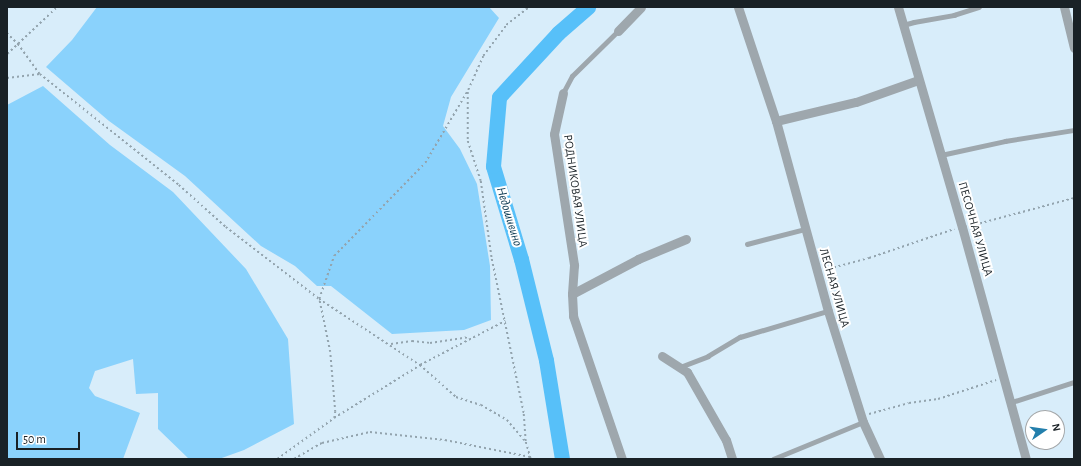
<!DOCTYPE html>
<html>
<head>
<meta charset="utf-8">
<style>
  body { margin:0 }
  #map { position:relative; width:1081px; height:466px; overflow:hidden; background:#d8edfa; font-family:"Alegreya Sans",sans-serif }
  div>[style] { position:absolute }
  .green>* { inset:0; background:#8ad2fc }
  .river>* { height:15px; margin:-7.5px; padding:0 7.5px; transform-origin:7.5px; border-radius:7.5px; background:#57c0f9 }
  .path>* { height:1.5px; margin-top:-0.75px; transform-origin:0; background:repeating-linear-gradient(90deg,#93a4ae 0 2px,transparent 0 5px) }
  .lane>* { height:4.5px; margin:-2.25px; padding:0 2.25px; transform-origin:2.25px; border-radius:2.25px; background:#9ea7ad }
  .street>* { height:9px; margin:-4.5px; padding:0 4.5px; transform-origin:4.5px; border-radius:4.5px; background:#9ea7ad }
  span { translate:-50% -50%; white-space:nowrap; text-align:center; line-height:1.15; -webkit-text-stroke:4px #fff; paint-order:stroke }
  .street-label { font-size:12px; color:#192126 }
  .water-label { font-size:13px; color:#164259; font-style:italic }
  .frame { position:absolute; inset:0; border:8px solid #192126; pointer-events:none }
  .north { position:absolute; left:1025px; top:410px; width:40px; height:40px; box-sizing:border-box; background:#fff; border:1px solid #a3a6a8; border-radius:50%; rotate:77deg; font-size:11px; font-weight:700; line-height:16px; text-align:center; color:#192126 }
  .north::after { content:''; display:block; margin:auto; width:14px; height:18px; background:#237fac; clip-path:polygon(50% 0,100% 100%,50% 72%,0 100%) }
  .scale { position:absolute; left:16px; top:432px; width:64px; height:18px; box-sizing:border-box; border:2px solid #192126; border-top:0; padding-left:5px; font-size:12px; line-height:14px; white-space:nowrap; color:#192126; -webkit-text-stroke:3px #fff; paint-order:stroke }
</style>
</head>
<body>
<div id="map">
  <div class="green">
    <div style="clip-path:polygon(97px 7px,489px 7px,499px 18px,451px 97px,443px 126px,460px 149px,477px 184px,490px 266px,491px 320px,464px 330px,392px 334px,331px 286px,317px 286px,295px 266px,261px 246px,185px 176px,109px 121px,46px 67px,72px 40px)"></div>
    <div style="clip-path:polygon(43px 86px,110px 145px,173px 192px,246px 269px,288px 339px,294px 424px,244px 450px,219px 459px,189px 459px,158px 429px,158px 393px,136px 394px,133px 359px,95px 371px,89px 388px,95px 396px,140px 413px,123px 459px,7px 458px,7px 105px)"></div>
  </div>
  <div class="river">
    <div style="left:562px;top:459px;width:100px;rotate:-99.2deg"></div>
    <div style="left:546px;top:360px;width:104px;rotate:-103.9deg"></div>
    <div style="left:521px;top:259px;width:97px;rotate:-106.8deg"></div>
    <div style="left:493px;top:166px;width:69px;rotate:-85deg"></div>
    <div style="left:499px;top:97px;width:87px;rotate:-47.3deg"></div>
    <div style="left:558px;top:33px;width:40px;rotate:-41deg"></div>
  </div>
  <div class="path">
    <div style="left:7px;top:33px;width:16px;rotate:45deg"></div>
    <div style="left:18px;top:44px;width:37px;rotate:54deg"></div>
    <div style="left:40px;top:74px;width:178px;rotate:38.6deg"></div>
    <div style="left:179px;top:185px;width:63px;rotate:41.8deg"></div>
    <div style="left:226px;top:227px;width:118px;rotate:37.7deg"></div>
    <div style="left:319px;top:299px;width:121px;rotate:33.2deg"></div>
    <div style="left:420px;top:365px;width:96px;rotate:-27.4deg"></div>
    <div style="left:7px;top:54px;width:69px;rotate:-43.2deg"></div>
    <div style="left:7px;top:78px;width:33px;rotate:-7deg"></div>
    <div style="left:468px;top:92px;width:49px;rotate:90deg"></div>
    <div style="left:468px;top:141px;width:42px;rotate:72deg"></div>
    <div style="left:481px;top:181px;width:79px;rotate:82deg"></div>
    <div style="left:492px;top:259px;width:158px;rotate:78.3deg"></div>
    <div style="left:524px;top:414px;width:28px;rotate:86deg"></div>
    <div style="left:526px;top:442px;width:18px;rotate:74deg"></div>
    <div style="left:970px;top:226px;width:108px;rotate:-15.1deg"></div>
    <div style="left:824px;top:270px;width:47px;rotate:-14.9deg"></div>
    <div style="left:869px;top:258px;width:90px;rotate:-18.8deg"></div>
    <div style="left:391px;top:344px;width:21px;rotate:-8deg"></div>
    <div style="left:412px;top:341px;width:18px;rotate:6deg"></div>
    <div style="left:430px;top:343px;width:40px;rotate:-8.5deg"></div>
    <div style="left:869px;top:414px;width:41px;rotate:-15.4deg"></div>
    <div style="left:909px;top:403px;width:29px;rotate:-8deg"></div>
    <div style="left:938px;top:399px;width:61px;rotate:-18.1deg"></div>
    <div style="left:334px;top:418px;width:101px;rotate:-31.6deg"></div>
    <div style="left:420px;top:365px;width:48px;rotate:41.6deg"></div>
    <div style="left:456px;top:397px;width:26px;rotate:18deg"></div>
    <div style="left:481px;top:405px;width:30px;rotate:30deg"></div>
    <div style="left:507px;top:420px;width:28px;rotate:49deg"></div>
    <div style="left:277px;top:459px;width:70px;rotate:-35.7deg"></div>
    <div style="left:334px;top:418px;width:6px;rotate:-81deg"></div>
    <div style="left:335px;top:412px;width:60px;rotate:-94.8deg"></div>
    <div style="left:330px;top:352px;width:54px;rotate:-101.7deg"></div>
    <div style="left:319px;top:299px;width:46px;rotate:-70.8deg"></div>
    <div style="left:334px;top:256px;width:130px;rotate:-45.6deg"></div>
    <div style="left:425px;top:163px;width:85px;rotate:-59.5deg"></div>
    <div style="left:468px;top:90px;width:37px;rotate:-66deg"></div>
    <div style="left:483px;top:56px;width:39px;rotate:-53deg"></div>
    <div style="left:506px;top:25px;width:29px;rotate:-38deg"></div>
    <div style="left:294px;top:459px;width:32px;rotate:-30deg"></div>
    <div style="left:322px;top:443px;width:49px;rotate:-12.9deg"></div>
    <div style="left:370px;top:432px;width:75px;rotate:6.1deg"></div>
    <div style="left:445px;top:440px;width:87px;rotate:11.3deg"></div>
  </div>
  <div class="lane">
    <div style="left:903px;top:25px;width:11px;rotate:-15deg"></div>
    <div style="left:914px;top:22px;width:41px;rotate:-9.9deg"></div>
    <div style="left:954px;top:15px;width:26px;rotate:-18deg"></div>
    <div style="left:563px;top:93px;width:19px;rotate:-62deg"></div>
    <div style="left:572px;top:76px;width:64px;rotate:-44.4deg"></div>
    <div style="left:941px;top:155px;width:66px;rotate:-12.3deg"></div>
    <div style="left:1005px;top:141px;width:70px;rotate:-9.1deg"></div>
    <div style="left:747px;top:244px;width:60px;rotate:-14.5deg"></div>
    <div style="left:680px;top:367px;width:30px;rotate:-21deg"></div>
    <div style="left:708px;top:356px;width:37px;rotate:-31deg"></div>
    <div style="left:740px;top:337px;width:92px;rotate:-16.5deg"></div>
    <div style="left:1012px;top:402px;width:65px;rotate:-17.9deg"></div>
    <div style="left:773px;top:459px;width:97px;rotate:-22.3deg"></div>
  </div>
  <div class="street">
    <div style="left:738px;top:7px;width:120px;rotate:71.6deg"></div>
    <div style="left:776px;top:121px;width:197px;rotate:74.7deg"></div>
    <div style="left:828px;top:311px;width:116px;rotate:72.5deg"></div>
    <div style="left:863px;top:422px;width:41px;rotate:65.3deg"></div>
    <div style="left:898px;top:7px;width:229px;rotate:73.8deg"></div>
    <div style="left:962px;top:227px;width:241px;rotate:74.6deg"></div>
    <div style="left:1064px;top:7px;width:42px;rotate:76.3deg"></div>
    <div style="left:618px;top:31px;width:33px;rotate:-46deg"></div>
    <div style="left:563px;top:93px;width:42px;rotate:102.4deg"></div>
    <div style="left:554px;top:134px;width:133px;rotate:81.3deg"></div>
    <div style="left:574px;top:265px;width:29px;rotate:94deg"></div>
    <div style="left:572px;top:294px;width:22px;rotate:87deg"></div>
    <div style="left:573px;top:316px;width:151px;rotate:71.1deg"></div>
    <div style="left:776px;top:121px;width:82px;rotate:-13.4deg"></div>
    <div style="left:856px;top:102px;width:66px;rotate:-19.5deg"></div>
    <div style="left:572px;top:294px;width:75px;rotate:-27.9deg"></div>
    <div style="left:638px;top:259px;width:52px;rotate:-22.6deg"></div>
    <div style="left:662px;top:356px;width:30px;rotate:33deg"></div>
    <div style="left:687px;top:372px;width:78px;rotate:60.2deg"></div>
    <div style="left:726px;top:440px;width:20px;rotate:72deg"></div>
  </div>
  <div class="street-label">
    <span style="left:575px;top:191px;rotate:82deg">РОДНИКОВАЯ УЛИЦА</span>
    <span style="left:975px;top:229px;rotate:74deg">ПЕСОЧНАЯ УЛИЦА</span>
    <span style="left:834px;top:288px;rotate:74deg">ЛЕСНАЯ УЛИЦА</span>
  </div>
  <div class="water-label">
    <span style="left:508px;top:217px;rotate:73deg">Недошивино</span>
  </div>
  <div class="frame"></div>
  <div class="north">N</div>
  <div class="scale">50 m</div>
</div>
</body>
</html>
